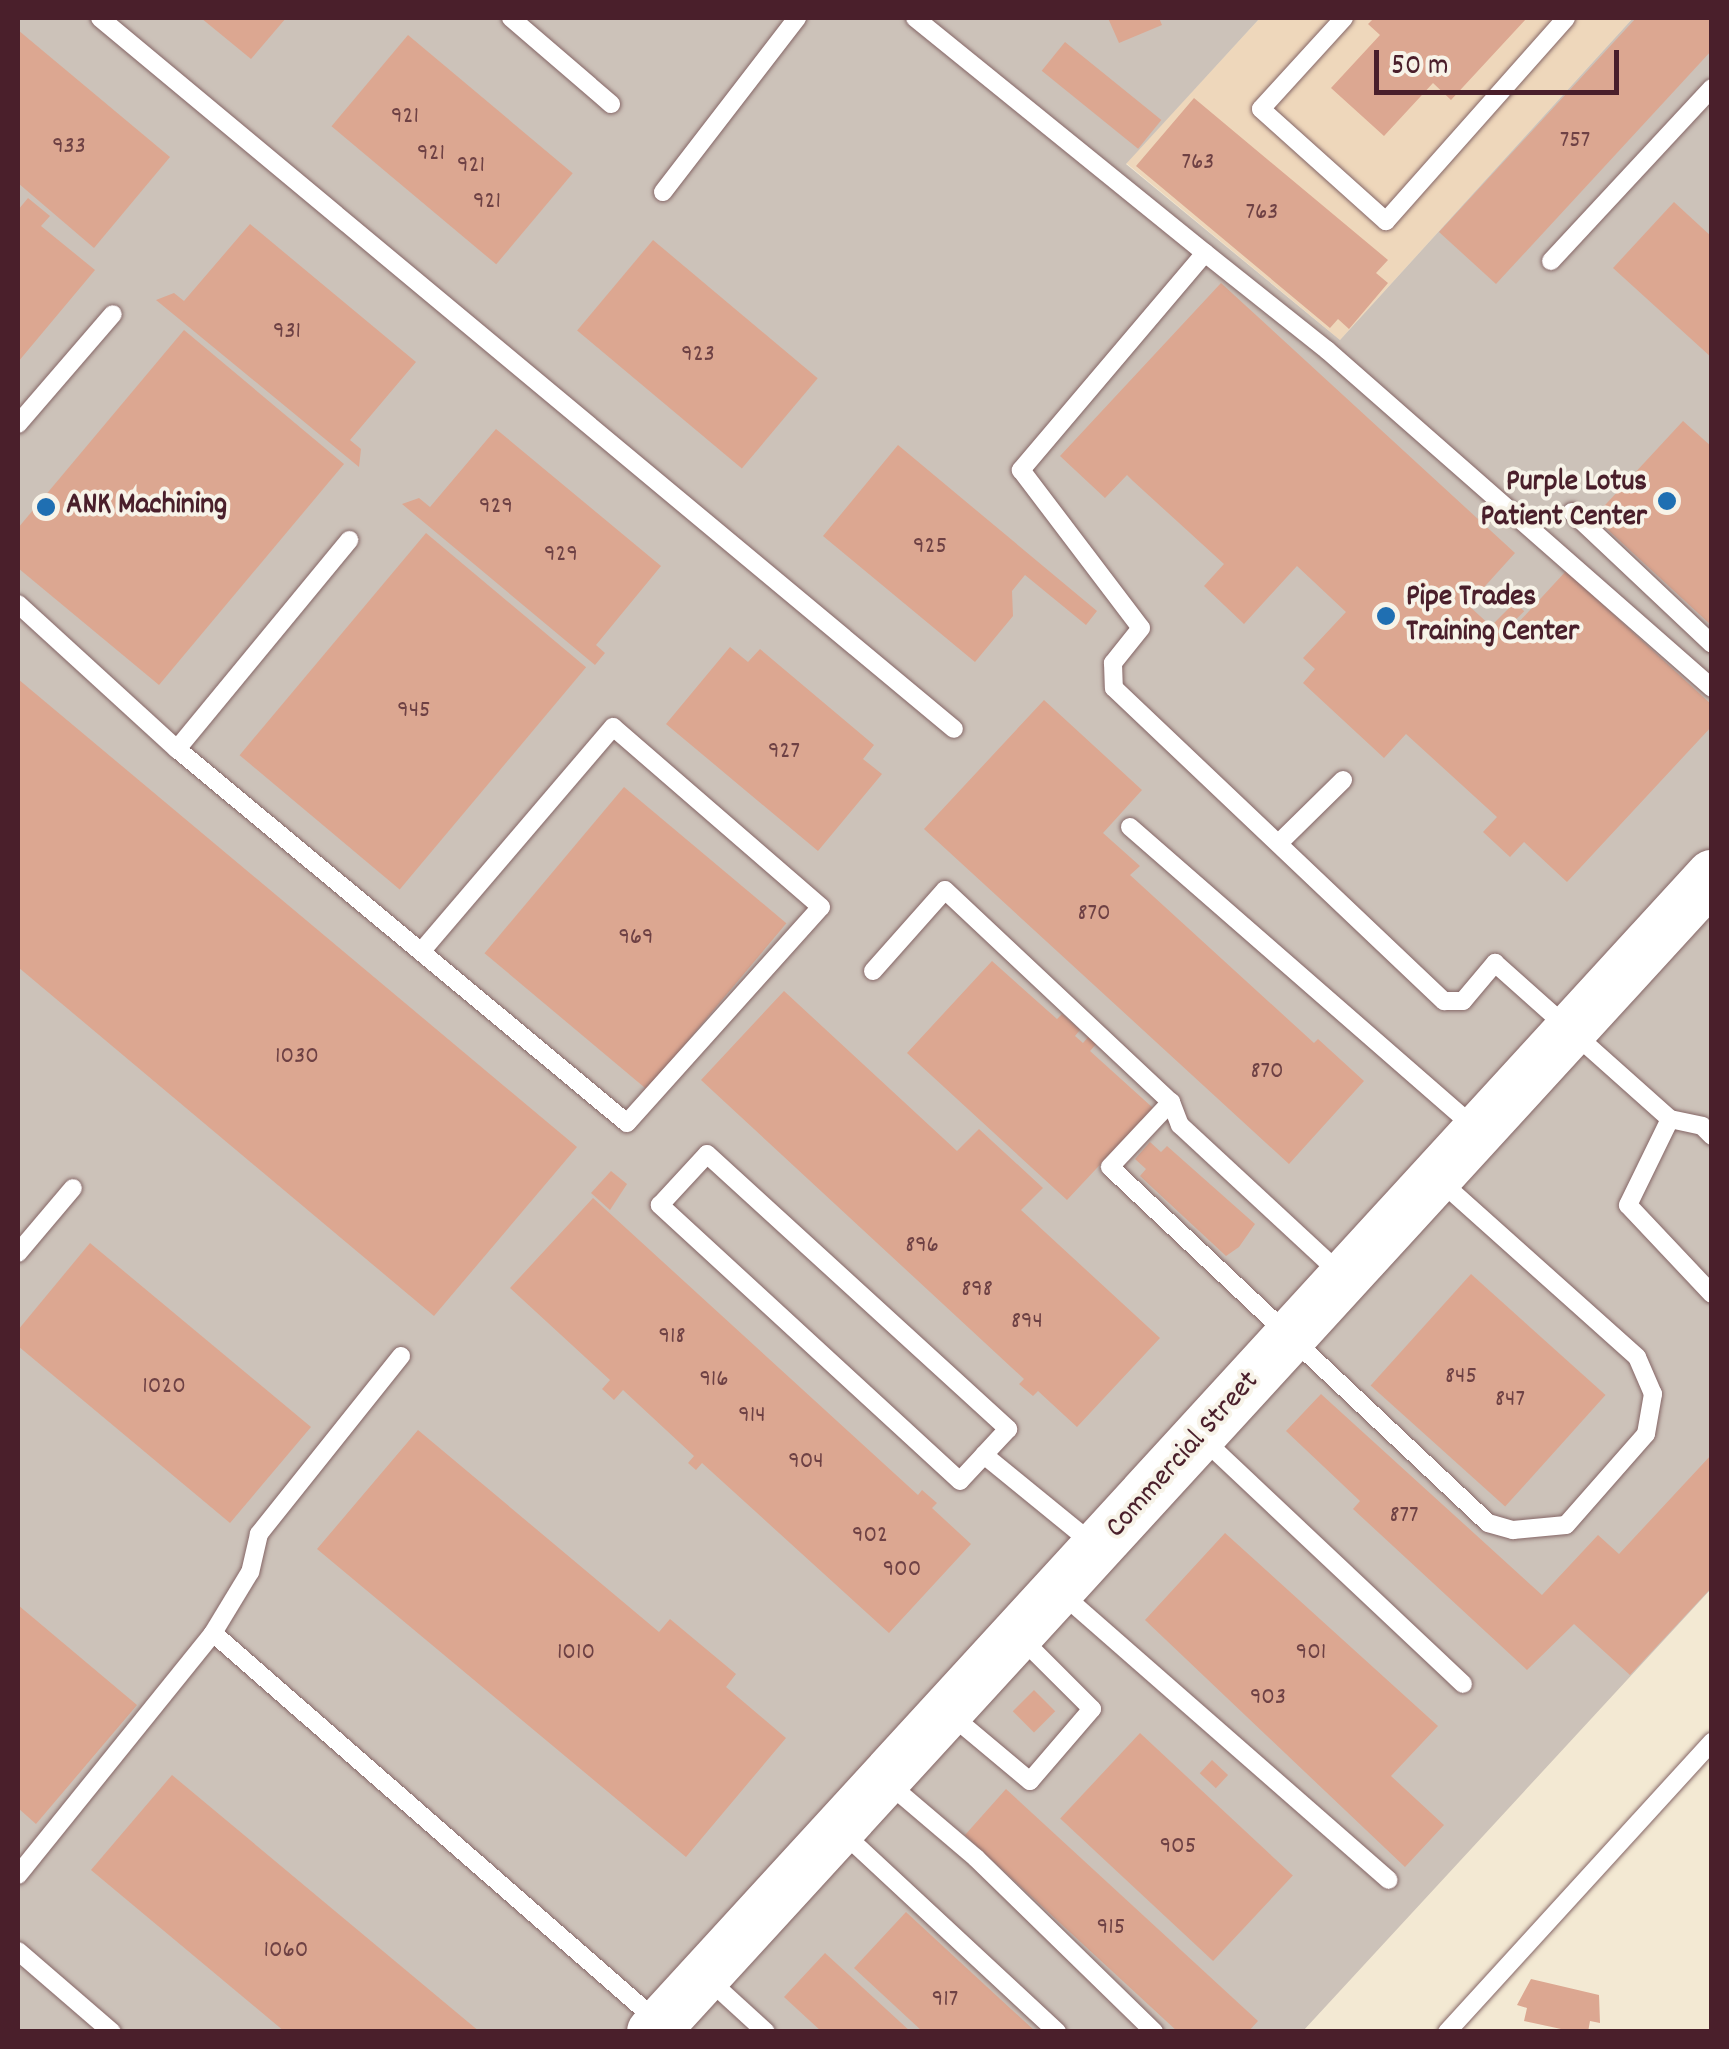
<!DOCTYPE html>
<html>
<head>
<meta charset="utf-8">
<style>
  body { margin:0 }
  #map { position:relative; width:1729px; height:2049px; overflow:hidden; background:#f3e9d3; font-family:Dekko,sans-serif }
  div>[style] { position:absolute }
  .built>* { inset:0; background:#eed7bb }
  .industrial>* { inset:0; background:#ccc2b9 }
  .building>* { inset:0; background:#dca791; transform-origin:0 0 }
  .roads { filter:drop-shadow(0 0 2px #856666) drop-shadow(0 0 2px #856666) }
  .lane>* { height:18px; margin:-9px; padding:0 9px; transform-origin:9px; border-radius:9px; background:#fff }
  .secondary>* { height:52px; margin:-26px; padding:0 26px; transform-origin:26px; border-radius:26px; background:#fff }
  .dots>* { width:28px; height:28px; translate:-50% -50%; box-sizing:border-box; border:5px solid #f7f3e8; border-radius:50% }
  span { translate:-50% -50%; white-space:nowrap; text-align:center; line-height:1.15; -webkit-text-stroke:8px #f7f3e8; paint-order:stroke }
  .number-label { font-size:25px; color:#6e4144 }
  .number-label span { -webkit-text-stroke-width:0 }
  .poi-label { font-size:30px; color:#4a1f2b; font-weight:700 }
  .right { translate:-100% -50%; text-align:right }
  .left { translate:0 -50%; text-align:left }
  .street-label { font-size:30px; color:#4a1f2b }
  .frame { position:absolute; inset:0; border:20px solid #4a1f2b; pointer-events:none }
  .scale { position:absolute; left:1374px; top:50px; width:245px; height:45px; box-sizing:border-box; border:5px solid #4a1f2b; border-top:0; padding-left:12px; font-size:30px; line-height:35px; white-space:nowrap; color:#4a1f2b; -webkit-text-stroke:8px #f7f3e8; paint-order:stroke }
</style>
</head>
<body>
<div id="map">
  <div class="built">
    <div style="clip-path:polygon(1260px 18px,1633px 18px,1340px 340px,1126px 163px)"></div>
  </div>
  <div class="industrial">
    <div style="clip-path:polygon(18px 18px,1260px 18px,1126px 164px,1340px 340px,1633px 18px,1711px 18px,1711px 1589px,1303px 2031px,18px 2031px)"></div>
  </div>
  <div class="building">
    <div style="clip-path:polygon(201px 18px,286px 18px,251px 59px)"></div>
    <div style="clip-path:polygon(1108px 18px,1159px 18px,1162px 25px,1119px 43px)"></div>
    <div style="clip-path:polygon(1374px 18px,1527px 18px,1451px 100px,1433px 83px,1384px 136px,1331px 88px,1380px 35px,1368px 24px)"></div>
    <div style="clip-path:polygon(1636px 18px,1712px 18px,1712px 50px,1496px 284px,1439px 232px)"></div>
    <div style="clip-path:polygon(18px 30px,170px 157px,94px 248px,18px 183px)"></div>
    <div style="left:408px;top:35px;width:215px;height:119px;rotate:40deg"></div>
    <div style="left:1065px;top:42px;width:124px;height:37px;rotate:39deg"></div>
    <div style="clip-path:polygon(1194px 98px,1388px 260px,1376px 273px,1388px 283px,1349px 329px,1338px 319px,1330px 328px,1136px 166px)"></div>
    <div style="clip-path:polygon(28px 198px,50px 216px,41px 226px,95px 270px,18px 362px,18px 210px)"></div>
    <div style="clip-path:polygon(1674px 202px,1712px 237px,1712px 358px,1613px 268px)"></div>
    <div style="clip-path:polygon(250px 224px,416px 362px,350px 440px,361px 449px,359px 467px,156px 300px,174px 293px,184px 301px)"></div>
    <div style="left:653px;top:240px;width:215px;height:118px;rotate:40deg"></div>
    <div style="clip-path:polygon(1221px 283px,1515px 553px,1468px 605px,1504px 638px,1566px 571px,1712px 705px,1712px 726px,1567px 882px,1524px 842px,1510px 857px,1483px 832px,1497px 817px,1406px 734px,1384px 758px,1303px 683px,1315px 669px,1303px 658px,1346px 612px,1297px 566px,1244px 624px,1204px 586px,1224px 564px,1133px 481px,1127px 475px,1105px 498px,1060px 456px)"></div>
    <div style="clip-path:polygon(184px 330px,344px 464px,159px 685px,18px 568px,18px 528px)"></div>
    <div style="clip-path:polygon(1683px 421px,1712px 447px,1712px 626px,1594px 517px)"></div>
    <div style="clip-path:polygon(496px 429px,661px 566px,596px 645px,605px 653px,595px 665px,402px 504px,419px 498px,430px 507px)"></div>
    <div style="clip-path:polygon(898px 445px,1097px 611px,1086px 625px,1025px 575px,1012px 591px,1013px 616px,975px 662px,823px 536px)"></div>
    <div style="left:426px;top:533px;width:209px;height:290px;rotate:40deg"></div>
    <div style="left:1515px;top:602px;width:13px;height:32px;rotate:45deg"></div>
    <div style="clip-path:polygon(730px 647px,748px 662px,760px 649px,874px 745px,863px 759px,882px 774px,818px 851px,666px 724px)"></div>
    <div style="clip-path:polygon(18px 679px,577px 1147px,434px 1316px,18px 967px)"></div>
    <div style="clip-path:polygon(1044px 700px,1142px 790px,1103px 833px,1140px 866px,1130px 875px,1314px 1043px,1318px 1039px,1364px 1081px,1289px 1164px,924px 829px)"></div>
    <div style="left:624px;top:787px;width:212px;height:217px;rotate:40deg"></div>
    <div style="clip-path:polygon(992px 961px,1057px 1019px,1062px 1014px,1080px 1030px,1075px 1036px,1083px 1043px,1090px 1035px,1098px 1042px,1090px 1051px,1153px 1108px,1067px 1200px,907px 1053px)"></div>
    <div style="clip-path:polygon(784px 991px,957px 1151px,979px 1129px,1043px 1188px,1021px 1210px,1160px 1338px,1077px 1427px,1038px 1391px,1033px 1396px,1019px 1384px,1024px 1379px,701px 1080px)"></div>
    <div style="clip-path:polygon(1150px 1142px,1161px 1152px,1167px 1146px,1255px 1224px,1239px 1247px,1226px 1256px,1140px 1176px,1146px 1169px,1135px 1159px)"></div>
    <div style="clip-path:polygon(611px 1171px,627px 1184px,610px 1210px,591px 1193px)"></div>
    <div style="clip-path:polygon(593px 1198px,918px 1495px,922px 1490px,937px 1503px,932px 1508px,971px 1544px,889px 1633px,702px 1463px,696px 1470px,688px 1463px,694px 1456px,623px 1390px,614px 1400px,602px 1389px,610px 1380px,510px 1288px)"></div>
    <div style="clip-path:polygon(90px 1243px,311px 1427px,230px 1523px,18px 1346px,18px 1330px)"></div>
    <div style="left:1471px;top:1274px;width:181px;height:150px;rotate:42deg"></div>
    <div style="clip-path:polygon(1321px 1394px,1542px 1595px,1598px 1535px,1619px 1554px,1712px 1454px,1712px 1587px,1630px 1675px,1574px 1624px,1527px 1670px,1353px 1509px,1360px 1501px,1286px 1431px)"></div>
    <div style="clip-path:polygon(418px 1430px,659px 1632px,670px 1619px,736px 1674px,726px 1687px,786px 1738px,686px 1857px,317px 1549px)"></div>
    <div style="clip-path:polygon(1225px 1533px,1438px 1726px,1391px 1776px,1444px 1825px,1405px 1867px,1145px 1620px)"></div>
    <div style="clip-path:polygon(18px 1605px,137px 1705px,36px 1824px,18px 1808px)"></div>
    <div style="left:1034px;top:1690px;width:30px;height:30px;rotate:45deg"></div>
    <div style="left:1140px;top:1733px;width:209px;height:117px;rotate:43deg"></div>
    <div style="left:1212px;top:1760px;width:22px;height:18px;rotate:43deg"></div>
    <div style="clip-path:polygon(172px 1775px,480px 2032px,285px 2032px,91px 1870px)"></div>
    <div style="clip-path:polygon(1006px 1789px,1258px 2021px,1248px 2032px,1178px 2032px,965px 1835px)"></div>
    <div style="clip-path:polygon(906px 1912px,1036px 2032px,923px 2032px,854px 1968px)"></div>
    <div style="clip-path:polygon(825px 1953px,911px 2032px,822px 2032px,784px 1997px)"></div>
    <div style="clip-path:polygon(1531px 1979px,1599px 1995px,1600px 2023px,1590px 2021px,1588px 2032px,1575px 2032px,1524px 2021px,1527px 2008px,1517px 2005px)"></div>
  </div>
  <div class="roads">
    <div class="lane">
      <div style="left:100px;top:18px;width:1111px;rotate:39.78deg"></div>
      <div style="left:511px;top:18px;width:132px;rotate:40.7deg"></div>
      <div style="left:915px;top:18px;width:373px;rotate:39deg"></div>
      <div style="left:1205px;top:253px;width:285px;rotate:130.3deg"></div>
      <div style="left:1021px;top:470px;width:198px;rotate:52.8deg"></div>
      <div style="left:1141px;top:628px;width:45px;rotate:128.7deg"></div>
      <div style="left:1113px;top:663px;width:25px;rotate:88deg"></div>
      <div style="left:1114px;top:688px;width:455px;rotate:43.5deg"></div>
      <div style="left:1444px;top:1001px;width:19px"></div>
      <div style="left:1463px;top:1001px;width:50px;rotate:-49.9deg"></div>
      <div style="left:1495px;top:963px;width:234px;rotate:41.7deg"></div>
      <div style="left:1670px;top:1119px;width:33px;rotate:12deg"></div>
      <div style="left:1702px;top:1126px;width:14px;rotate:45deg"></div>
      <div style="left:1344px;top:18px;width:123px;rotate:132.4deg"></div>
      <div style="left:1261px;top:109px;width:168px;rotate:41.9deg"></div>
      <div style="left:1386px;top:221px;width:271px;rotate:-48.4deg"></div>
      <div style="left:663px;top:192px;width:220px;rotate:-52.4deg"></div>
      <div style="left:1205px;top:253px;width:156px;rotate:38.5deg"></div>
      <div style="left:1327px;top:350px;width:512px;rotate:41.28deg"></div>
      <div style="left:1551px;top:261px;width:236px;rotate:-47.1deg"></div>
      <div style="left:18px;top:424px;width:145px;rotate:-49.2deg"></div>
      <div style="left:1572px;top:512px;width:192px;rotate:43.3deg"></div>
      <div style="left:18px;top:604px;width:215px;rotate:42.4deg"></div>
      <div style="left:177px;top:749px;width:585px;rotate:39.73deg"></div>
      <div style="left:627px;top:1123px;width:290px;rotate:-48.1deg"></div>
      <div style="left:821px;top:907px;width:275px;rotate:-139.1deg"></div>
      <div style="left:613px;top:727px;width:294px;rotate:130.5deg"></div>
      <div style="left:177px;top:749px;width:271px;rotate:-50.5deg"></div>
      <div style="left:1130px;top:827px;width:458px;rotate:41.1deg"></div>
      <div style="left:1281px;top:841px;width:87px;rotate:-44.5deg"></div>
      <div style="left:873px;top:971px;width:108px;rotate:-48.4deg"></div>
      <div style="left:945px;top:890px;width:310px;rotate:43.2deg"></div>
      <div style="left:1171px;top:1102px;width:25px;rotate:69deg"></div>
      <div style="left:1180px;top:1125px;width:221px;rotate:42.8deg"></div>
      <div style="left:1171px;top:1102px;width:89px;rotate:133.2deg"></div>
      <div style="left:1110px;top:1167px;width:519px;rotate:43.28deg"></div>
      <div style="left:1488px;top:1523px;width:26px;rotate:16deg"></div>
      <div style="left:1513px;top:1530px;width:53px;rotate:-5.4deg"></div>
      <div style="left:1566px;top:1525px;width:121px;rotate:-48.7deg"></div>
      <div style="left:1646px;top:1434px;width:41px;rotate:-80.1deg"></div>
      <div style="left:1653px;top:1394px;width:40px;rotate:-113.4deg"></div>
      <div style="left:1637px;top:1357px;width:264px;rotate:-138.2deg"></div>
      <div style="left:1670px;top:1119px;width:96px;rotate:116deg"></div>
      <div style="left:1628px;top:1205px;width:122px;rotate:46.7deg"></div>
      <div style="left:18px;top:1253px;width:85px;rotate:-49.8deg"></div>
      <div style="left:401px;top:1356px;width:228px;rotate:128.6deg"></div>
      <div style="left:259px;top:1534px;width:39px;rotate:103deg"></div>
      <div style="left:250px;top:1572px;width:71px;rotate:121.2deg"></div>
      <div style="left:213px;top:1633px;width:588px;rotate:41.14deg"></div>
      <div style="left:1201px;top:1437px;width:360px;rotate:43.3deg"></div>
      <div style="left:984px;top:1455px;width:35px;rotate:133deg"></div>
      <div style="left:960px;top:1481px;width:408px;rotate:-137.4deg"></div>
      <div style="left:660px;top:1205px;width:69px;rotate:-47.3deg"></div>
      <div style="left:707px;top:1154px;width:408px;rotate:42.4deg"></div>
      <div style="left:1008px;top:1429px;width:35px;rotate:133deg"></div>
      <div style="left:984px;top:1455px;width:139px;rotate:39.2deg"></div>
      <div style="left:1062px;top:1594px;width:434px;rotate:41.2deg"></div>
      <div style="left:951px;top:1715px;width:103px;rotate:39.9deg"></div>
      <div style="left:1030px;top:1781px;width:95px;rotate:-49.3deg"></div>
      <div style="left:1092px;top:1709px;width:100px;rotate:-135deg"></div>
      <div style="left:889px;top:1784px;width:114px;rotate:40.4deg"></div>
      <div style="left:976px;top:1858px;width:249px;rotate:44.3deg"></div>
      <div style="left:841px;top:1831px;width:295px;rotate:42.9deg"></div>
      <div style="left:18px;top:1875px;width:311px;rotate:-51.1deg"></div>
      <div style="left:18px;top:1951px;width:124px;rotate:40.8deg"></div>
      <div style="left:709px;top:1980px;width:77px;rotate:42.4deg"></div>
      <div style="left:1447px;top:2032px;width:393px;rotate:-47.6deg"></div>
    </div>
    <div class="secondary">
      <div style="left:653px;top:2032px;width:1568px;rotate:-47.51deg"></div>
    </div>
  </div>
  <div class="dots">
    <div style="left:1667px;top:501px;background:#1f6fb2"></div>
    <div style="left:46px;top:507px;background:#1f6fb2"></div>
    <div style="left:1386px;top:616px;background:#1f6fb2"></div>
  </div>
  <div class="number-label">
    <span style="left:405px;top:117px">921</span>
    <span style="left:1575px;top:141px">757</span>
    <span style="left:69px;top:147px">933</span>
    <span style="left:431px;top:154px">921</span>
    <span style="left:1198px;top:163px">763</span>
    <span style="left:471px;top:166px">921</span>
    <span style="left:487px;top:202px">921</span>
    <span style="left:1262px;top:213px">763</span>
    <span style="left:287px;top:332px">931</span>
    <span style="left:698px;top:355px">923</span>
    <span style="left:496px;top:507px">929</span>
    <span style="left:930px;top:547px">925</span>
    <span style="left:561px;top:555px">929</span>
    <span style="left:414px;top:711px">945</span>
    <span style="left:784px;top:752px">927</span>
    <span style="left:1094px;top:914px">870</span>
    <span style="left:636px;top:938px">969</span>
    <span style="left:297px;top:1057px">1030</span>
    <span style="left:1267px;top:1072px">870</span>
    <span style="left:922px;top:1246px">896</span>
    <span style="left:977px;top:1290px">898</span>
    <span style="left:1027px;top:1322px">894</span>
    <span style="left:672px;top:1337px">918</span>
    <span style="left:1461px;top:1377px">845</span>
    <span style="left:714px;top:1380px">916</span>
    <span style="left:164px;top:1387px">1020</span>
    <span style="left:1510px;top:1400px">847</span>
    <span style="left:752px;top:1416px">914</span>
    <span style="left:806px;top:1462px">904</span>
    <span style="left:1404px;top:1516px">877</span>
    <span style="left:870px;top:1536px">902</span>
    <span style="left:902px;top:1570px">900</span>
    <span style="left:576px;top:1653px">1010</span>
    <span style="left:1311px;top:1653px">901</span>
    <span style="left:1268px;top:1698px">903</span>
    <span style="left:1178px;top:1847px">905</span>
    <span style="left:1111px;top:1928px">915</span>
    <span style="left:286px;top:1951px">1060</span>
    <span style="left:945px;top:2000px">917</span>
  </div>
  <div class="poi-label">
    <span class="right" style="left:1647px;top:501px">Purple Lotus<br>Patient Center</span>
    <span class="left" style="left:66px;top:507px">ANK Machining</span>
    <span class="left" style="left:1406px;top:616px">Pipe Trades<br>Training Center</span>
  </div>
  <div class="street-label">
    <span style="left:1184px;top:1456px;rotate:-48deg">Commercial Street</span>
  </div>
  <div class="frame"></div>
  <div class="scale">50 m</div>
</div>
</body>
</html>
